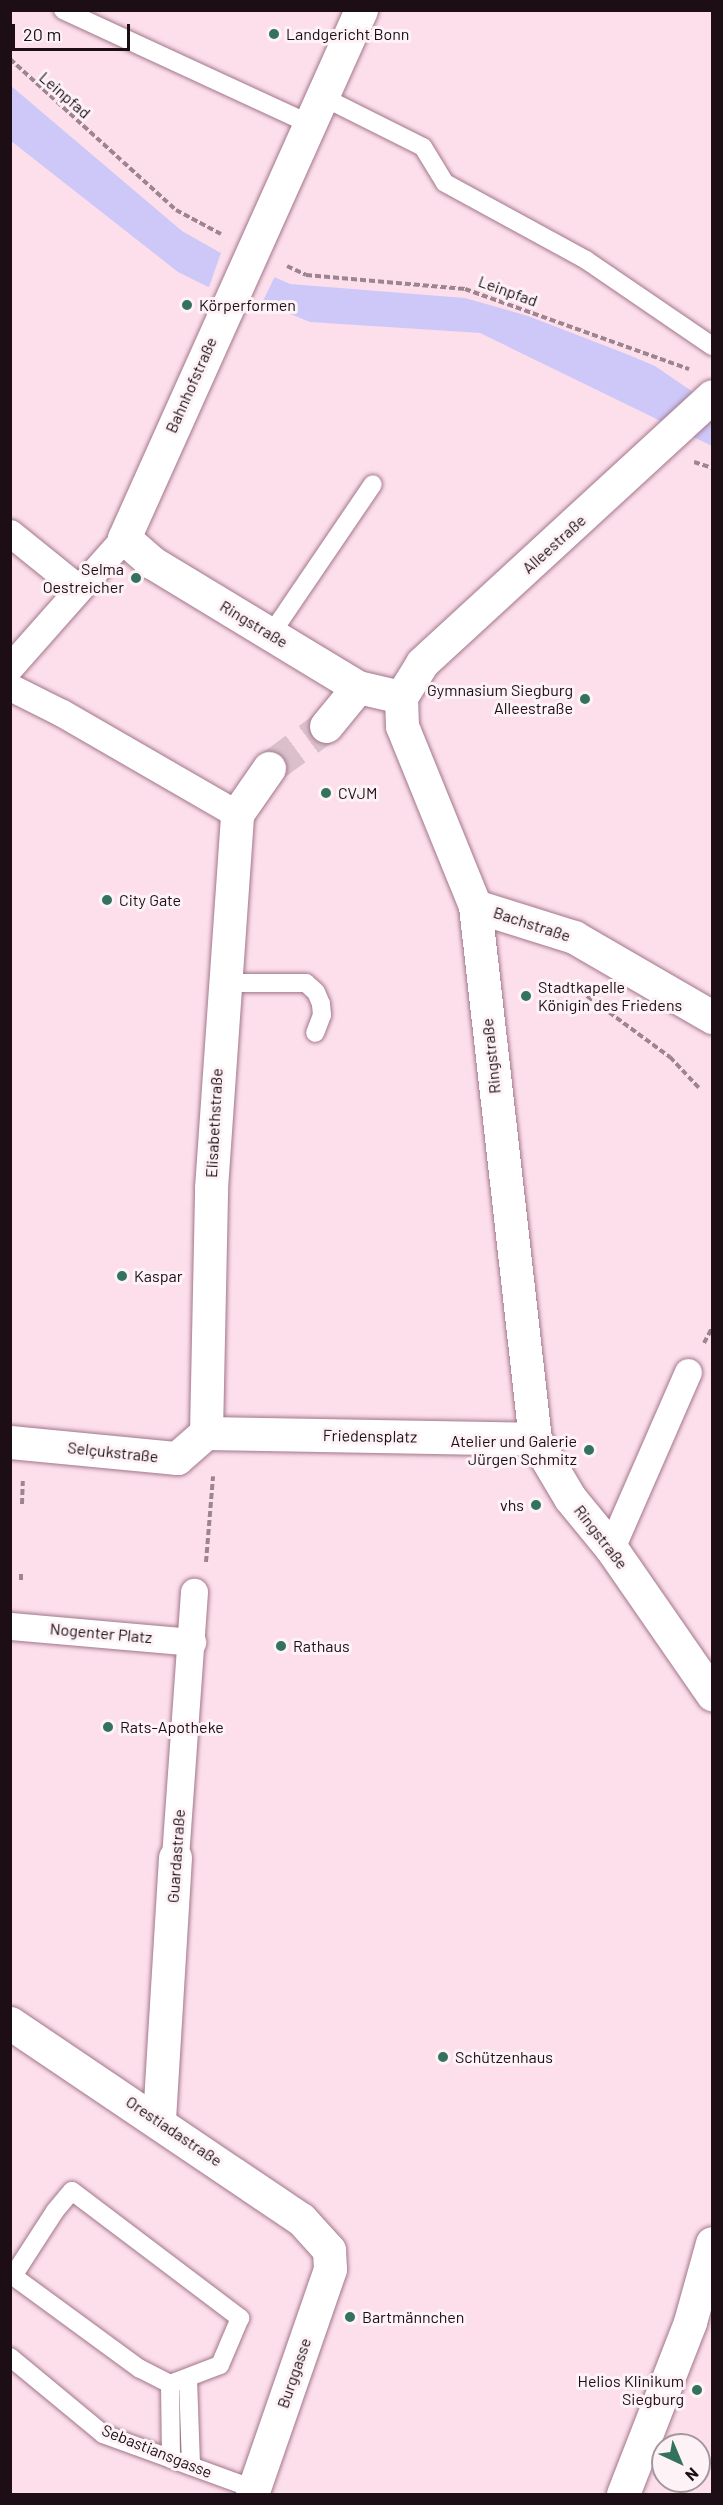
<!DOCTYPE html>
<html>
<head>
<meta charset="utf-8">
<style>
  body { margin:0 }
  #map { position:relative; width:723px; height:2505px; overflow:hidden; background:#fddfec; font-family:Barlow,sans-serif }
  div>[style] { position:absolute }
  .water>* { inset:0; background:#cec8f9 }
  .pier>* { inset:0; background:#fddfec }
  .minor-tunnel>* { height:33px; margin-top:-16.5px; transform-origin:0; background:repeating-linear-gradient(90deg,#dbc0cc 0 33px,transparent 0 49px) }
  .path>* { height:4px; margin-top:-2px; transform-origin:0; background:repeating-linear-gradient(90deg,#9d8590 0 6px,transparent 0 9px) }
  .roads { filter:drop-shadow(0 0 2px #a2768a) drop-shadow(0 0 2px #a2768a) }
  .service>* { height:18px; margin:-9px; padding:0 9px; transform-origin:9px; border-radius:9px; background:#fff }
  .pedestrian>* { height:27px; margin:-13.5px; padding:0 13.5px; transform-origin:13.5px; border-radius:13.5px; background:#fff }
  .minor>* { height:33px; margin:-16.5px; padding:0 16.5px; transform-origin:16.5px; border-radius:16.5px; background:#fff }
  .dots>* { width:16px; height:16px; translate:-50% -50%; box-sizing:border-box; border:3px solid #fdf3f7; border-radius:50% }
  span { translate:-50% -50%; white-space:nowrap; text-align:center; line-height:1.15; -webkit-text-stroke:6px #fdf3f7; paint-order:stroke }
  .poi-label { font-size:16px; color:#1d0d15 }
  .left { translate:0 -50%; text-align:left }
  .right { translate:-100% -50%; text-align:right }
  .street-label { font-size:16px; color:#1d0d15 }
  .frame { position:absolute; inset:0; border:12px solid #1d0d15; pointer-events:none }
  .north { position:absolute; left:651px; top:2433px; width:60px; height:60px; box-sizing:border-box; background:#fdf3f7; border:2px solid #a3979d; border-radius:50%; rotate:136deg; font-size:16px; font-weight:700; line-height:24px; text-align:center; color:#1d0d15 }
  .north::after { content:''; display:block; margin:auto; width:21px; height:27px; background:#34725e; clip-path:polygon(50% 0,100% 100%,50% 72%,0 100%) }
  .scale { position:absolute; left:12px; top:24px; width:118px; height:27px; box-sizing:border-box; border:3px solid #1d0d15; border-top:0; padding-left:8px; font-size:18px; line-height:21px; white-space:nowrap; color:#1d0d15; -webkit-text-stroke:4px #fdf3f7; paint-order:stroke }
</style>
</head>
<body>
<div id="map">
  <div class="water">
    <div style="clip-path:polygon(10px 85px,182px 231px,219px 252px,290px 284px,465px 298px,528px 316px,629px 355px,655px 366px,712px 405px,712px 446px,480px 333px,310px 322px,263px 303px,206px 286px,178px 272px,11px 141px)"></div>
  </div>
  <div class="pier">
    <div style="clip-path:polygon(222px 250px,276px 274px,261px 305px,208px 290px)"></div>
  </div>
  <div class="minor-tunnel">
    <div style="left:269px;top:768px;width:71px;rotate:-36.4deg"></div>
  </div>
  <div class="path">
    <div style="left:10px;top:59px;width:224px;rotate:42.3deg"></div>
    <div style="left:176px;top:210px;width:51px;rotate:28.1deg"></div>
    <div style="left:287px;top:266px;width:21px;rotate:25deg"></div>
    <div style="left:306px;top:275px;width:160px;rotate:5deg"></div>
    <div style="left:465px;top:289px;width:238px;rotate:19.7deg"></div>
    <div style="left:694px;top:462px;width:19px;rotate:18deg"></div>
    <div style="left:579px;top:984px;width:7px;rotate:82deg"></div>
    <div style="left:580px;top:991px;width:112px;rotate:36.3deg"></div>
    <div style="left:670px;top:1057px;width:42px;rotate:46.9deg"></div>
    <div style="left:704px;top:1343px;width:17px;rotate:-62deg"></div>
    <div style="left:22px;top:1504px;width:23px;rotate:-88deg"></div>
    <div style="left:206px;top:1562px;width:86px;rotate:-85.3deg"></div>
    <div style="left:21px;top:1580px;width:6px;rotate:-90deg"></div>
  </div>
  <div class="roads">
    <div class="service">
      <div style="left:63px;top:10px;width:270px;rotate:24.8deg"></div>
      <div style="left:321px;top:96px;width:114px;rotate:26.6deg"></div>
      <div style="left:423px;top:147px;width:42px;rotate:58.6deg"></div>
      <div style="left:445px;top:183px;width:161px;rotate:28.6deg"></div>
      <div style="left:586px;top:260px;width:153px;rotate:34.3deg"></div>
      <div style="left:271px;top:634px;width:181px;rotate:-55.8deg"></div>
      <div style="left:224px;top:983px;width:82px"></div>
      <div style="left:306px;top:983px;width:13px;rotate:42deg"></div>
      <div style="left:316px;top:992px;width:13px;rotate:67deg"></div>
      <div style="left:321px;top:1004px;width:11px;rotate:85deg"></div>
      <div style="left:322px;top:1015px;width:19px;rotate:111deg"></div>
      <div style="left:72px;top:2191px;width:211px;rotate:37.1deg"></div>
      <div style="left:240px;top:2318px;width:51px;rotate:113.1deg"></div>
      <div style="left:220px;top:2365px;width:53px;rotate:159.2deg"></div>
      <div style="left:170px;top:2384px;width:34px;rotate:-153deg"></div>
      <div style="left:140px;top:2369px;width:157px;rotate:-143.8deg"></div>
      <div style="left:13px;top:2276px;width:77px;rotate:-57.1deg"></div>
      <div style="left:55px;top:2211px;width:26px;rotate:-50deg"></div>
      <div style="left:10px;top:2357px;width:121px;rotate:39.6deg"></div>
      <div style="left:103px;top:2434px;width:161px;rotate:20deg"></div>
      <div style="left:188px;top:2379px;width:87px;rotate:88deg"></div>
      <div style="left:170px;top:2384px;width:75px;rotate:89.2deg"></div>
    </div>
    <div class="pedestrian">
      <div style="left:10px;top:533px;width:86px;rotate:38.9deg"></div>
      <div style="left:10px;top:667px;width:172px;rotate:-48.5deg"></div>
      <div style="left:10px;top:687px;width:58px;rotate:26.6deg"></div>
      <div style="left:62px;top:713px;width:202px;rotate:30deg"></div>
      <div style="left:611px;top:1548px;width:192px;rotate:-66.4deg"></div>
      <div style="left:10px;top:1626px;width:183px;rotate:5deg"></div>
      <div style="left:175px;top:1857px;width:266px;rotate:-85.9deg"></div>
    </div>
    <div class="minor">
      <div style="left:361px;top:10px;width:579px;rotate:114.17deg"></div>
      <div style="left:124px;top:538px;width:38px;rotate:41deg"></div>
      <div style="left:153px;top:563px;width:240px;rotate:31.2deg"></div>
      <div style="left:358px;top:687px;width:44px;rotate:13.1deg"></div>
      <div style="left:401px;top:697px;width:29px;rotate:88deg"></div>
      <div style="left:402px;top:726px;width:194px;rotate:67.9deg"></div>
      <div style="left:475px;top:906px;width:536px;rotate:83.58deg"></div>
      <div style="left:535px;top:1439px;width:69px;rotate:59.3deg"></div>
      <div style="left:570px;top:1498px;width:65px;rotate:50.6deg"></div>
      <div style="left:611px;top:1548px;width:178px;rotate:55.3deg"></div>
      <div style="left:401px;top:697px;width:40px;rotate:-58deg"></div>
      <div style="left:422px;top:663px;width:394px;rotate:-42.6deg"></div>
      <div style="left:326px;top:726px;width:50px;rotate:-50.6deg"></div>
      <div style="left:475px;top:906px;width:104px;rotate:17.4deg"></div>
      <div style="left:574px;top:937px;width:160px;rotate:30.1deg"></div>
      <div style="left:206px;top:1433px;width:245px;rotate:-88.8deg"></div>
      <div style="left:211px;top:1188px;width:375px;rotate:-86deg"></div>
      <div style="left:237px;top:814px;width:56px;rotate:-55.2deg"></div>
      <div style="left:206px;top:1433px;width:329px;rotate:1deg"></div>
      <div style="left:10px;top:1442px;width:168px;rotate:5.5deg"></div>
      <div style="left:177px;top:1458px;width:38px;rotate:-41deg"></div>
      <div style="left:10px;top:2023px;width:351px;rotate:34deg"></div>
      <div style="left:301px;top:2219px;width:42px;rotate:47.9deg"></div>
      <div style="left:329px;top:2250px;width:19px;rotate:87deg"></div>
      <div style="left:330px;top:2269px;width:238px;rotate:109.1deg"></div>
      <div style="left:159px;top:2119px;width:262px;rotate:-86.5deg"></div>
      <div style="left:623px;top:2494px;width:185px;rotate:-68.7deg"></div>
      <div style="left:690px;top:2322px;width:82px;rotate:-74.4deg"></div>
    </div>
  </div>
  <div class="dots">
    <div style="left:274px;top:34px;background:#34725e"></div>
    <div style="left:187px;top:305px;background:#34725e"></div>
    <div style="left:136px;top:578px;background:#34725e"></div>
    <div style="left:585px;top:699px;background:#34725e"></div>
    <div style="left:326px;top:793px;background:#34725e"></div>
    <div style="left:107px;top:900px;background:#34725e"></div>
    <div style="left:526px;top:996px;background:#34725e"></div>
    <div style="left:122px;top:1276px;background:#34725e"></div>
    <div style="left:589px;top:1450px;background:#34725e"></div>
    <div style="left:536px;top:1505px;background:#34725e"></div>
    <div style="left:281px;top:1646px;background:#34725e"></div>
    <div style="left:108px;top:1727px;background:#34725e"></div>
    <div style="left:443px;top:2057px;background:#34725e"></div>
    <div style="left:350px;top:2317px;background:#34725e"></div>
    <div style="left:697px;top:2390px;background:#34725e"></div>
  </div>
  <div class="poi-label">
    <span class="left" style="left:286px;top:34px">Landgericht Bonn</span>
    <span class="left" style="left:199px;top:305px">Körperformen</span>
    <span class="right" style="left:124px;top:578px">Selma<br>Oestreicher</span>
    <span class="right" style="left:573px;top:699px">Gymnasium Siegburg<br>Alleestraße</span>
    <span class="left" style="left:338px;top:793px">CVJM</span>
    <span class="left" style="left:119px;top:900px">City Gate</span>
    <span class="left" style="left:538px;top:996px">Stadtkapelle<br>Königin des Friedens</span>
    <span class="left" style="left:134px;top:1276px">Kaspar</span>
    <span class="right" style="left:577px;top:1450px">Atelier und Galerie<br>Jürgen Schmitz</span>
    <span class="right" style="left:524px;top:1505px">vhs</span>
    <span class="left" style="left:293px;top:1646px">Rathaus</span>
    <span class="left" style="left:120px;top:1727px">Rats-Apotheke</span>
    <span class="left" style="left:455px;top:2057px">Schützenhaus</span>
    <span class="left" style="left:362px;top:2317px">Bartmännchen</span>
    <span class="right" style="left:684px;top:2390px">Helios Klinikum<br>Siegburg</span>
  </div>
  <div class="street-label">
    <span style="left:65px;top:95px;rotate:41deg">Leinpfad</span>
    <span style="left:508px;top:291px;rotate:20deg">Leinpfad</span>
    <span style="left:191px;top:385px;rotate:-66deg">Bahnhofstraße</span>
    <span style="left:554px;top:544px;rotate:-42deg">Alleestraße</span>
    <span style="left:254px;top:624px;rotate:31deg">Ringstraße</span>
    <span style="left:532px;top:924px;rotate:18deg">Bachstraße</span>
    <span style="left:491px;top:1056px;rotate:-96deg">Ringstraße</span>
    <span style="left:214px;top:1123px;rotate:-87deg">Elisabethstraße</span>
    <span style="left:370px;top:1436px;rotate:1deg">Friedensplatz</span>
    <span style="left:113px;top:1452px;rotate:6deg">Selçukstraße</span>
    <span style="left:601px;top:1537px;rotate:52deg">Ringstraße</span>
    <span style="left:101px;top:1633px;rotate:5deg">Nogenter Platz</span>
    <span style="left:176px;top:1856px;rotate:-86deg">Guardastraße</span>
    <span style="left:174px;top:2131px;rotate:34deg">Orestiadastraße</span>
    <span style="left:294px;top:2373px;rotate:-71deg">Burggasse</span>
    <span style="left:157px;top:2451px;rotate:22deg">Sebastiansgasse</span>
  </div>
  <div class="frame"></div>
  <div class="north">N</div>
  <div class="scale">20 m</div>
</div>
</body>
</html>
